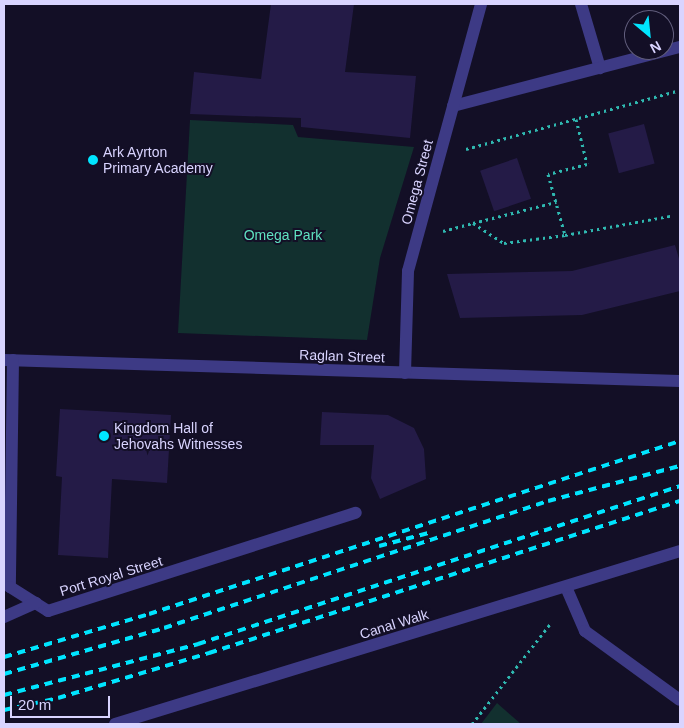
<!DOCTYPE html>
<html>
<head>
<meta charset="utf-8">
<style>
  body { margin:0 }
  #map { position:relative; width:684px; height:728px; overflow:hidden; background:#130f26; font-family:Arial,sans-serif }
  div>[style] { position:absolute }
  .green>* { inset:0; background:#12302f }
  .building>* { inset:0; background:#241b47; transform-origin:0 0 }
  .path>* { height:3px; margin-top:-1.5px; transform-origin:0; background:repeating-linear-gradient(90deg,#2fb8b0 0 2.5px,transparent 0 6.5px) }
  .minor>* { height:12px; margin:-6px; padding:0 6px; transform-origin:6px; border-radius:6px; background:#3d3a85 }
  .rail>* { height:4px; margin-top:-2px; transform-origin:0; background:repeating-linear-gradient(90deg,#00e5ff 0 8px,transparent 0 14px) }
  .dots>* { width:14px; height:14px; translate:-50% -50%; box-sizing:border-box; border:2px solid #130f26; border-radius:50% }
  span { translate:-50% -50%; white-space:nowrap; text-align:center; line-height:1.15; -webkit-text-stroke:4px #130f26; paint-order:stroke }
  .poi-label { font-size:14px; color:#d9d4ff }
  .left { translate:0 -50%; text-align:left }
  .street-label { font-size:14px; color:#d9d4ff }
  .park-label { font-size:14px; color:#5fe0c0 }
  .frame { position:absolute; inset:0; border:5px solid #d9d4ff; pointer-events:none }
  .north { position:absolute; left:624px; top:10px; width:50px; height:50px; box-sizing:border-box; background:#130f26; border:1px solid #625e7d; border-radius:50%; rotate:152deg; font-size:14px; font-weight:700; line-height:20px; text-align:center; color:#d9d4ff }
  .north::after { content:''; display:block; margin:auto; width:18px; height:22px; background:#00e5ff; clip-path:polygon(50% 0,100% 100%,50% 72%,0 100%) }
  .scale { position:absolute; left:10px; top:696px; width:100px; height:22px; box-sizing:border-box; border:2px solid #d9d4ff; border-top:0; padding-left:6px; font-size:15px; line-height:18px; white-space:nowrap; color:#d9d4ff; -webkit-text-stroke:4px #130f26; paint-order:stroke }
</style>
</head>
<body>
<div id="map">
  <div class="green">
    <div style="clip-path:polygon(190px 120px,293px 125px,298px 137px,414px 147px,380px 258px,367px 340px,178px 333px)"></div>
    <div style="clip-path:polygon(497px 703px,521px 724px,481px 724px)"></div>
  </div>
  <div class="building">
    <div style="clip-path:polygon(271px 4px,354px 4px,345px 72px,416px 76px,410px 138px,301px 127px,301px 118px,190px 114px,194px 72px,261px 79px)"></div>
    <div style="left:644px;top:124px;width:41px;height:37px;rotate:75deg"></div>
    <div style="left:517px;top:158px;width:43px;height:39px;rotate:71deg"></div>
    <div style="clip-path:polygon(675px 245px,680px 262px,680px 291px,582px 315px,460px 318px,447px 274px,572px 271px)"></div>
    <div style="clip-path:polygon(60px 409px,171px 415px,167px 483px,112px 479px,108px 558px,58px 555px,62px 477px,56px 476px)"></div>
    <div style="clip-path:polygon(322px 412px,388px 415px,414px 428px,424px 449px,426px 479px,380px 499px,371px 478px,374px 445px,320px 445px)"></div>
  </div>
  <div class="path">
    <div style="left:576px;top:119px;width:46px;rotate:76.3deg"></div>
    <div style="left:587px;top:164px;width:40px;rotate:165.6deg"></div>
    <div style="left:548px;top:174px;width:63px;rotate:74.4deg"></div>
    <div style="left:565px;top:235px;width:107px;rotate:-10.3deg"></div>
    <div style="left:466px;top:149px;width:222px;rotate:-15.4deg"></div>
    <div style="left:473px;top:223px;width:86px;rotate:-14.2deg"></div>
    <div style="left:443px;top:231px;width:31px;rotate:-15deg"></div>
    <div style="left:473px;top:223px;width:37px;rotate:33deg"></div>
    <div style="left:504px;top:243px;width:62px;rotate:-7.5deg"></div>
    <div style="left:472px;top:724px;width:127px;rotate:-52deg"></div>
  </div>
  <div class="minor">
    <div style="left:581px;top:4px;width:67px;rotate:73.5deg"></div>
    <div style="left:453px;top:106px;width:235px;rotate:-14.6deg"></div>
    <div style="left:4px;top:360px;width:676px;rotate:1.78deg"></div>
    <div style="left:13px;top:360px;width:227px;rotate:90.8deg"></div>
    <div style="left:10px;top:587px;width:45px;rotate:32.3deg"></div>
    <div style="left:48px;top:611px;width:323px;rotate:-17.7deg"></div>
    <div style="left:405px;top:373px;width:102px;rotate:-88.3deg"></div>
    <div style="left:408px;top:271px;width:277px;rotate:-74.7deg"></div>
    <div style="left:566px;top:587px;width:48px;rotate:66.6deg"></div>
    <div style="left:585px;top:631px;width:117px;rotate:36deg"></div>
    <div style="left:4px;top:617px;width:35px;rotate:-24deg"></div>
    <div style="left:115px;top:724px;width:591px;rotate:-17.02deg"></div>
  </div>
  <div class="rail">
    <div style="left:379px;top:546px;width:55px;rotate:-14.8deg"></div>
    <div style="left:4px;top:657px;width:151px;rotate:-16.5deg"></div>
    <div style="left:149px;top:614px;width:558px;rotate:-18.05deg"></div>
    <div style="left:4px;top:674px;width:166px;rotate:-16deg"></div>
    <div style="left:164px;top:628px;width:404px;rotate:-18.3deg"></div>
    <div style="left:548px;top:501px;width:137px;rotate:-14.9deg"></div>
    <div style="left:4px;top:695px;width:201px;rotate:-14.7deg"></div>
    <div style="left:198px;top:644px;width:507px;rotate:-18.15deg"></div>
    <div style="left:4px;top:710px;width:55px;rotate:-12.5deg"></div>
    <div style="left:58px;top:698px;width:158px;rotate:-16.6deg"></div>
    <div style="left:209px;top:653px;width:495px;rotate:-17.9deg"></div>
  </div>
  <div class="dots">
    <div style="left:93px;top:160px;background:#00e5ff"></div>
    <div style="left:104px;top:436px;background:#00e5ff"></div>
  </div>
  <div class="poi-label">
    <span class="left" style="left:103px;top:160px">Ark Ayrton<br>Primary Academy</span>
    <span class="left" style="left:114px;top:436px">Kingdom Hall of<br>Jehovahs Witnesses</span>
  </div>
  <div class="street-label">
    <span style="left:417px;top:182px;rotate:-75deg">Omega Street</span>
    <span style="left:342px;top:356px;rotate:2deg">Raglan Street</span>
    <span style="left:111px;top:576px;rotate:-17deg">Port Royal Street</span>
    <span style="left:394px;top:624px;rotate:-17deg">Canal Walk</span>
  </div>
  <div class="park-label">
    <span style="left:283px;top:235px">Omega Park</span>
  </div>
  <div class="frame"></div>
  <div class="north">N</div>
  <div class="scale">20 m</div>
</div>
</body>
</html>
